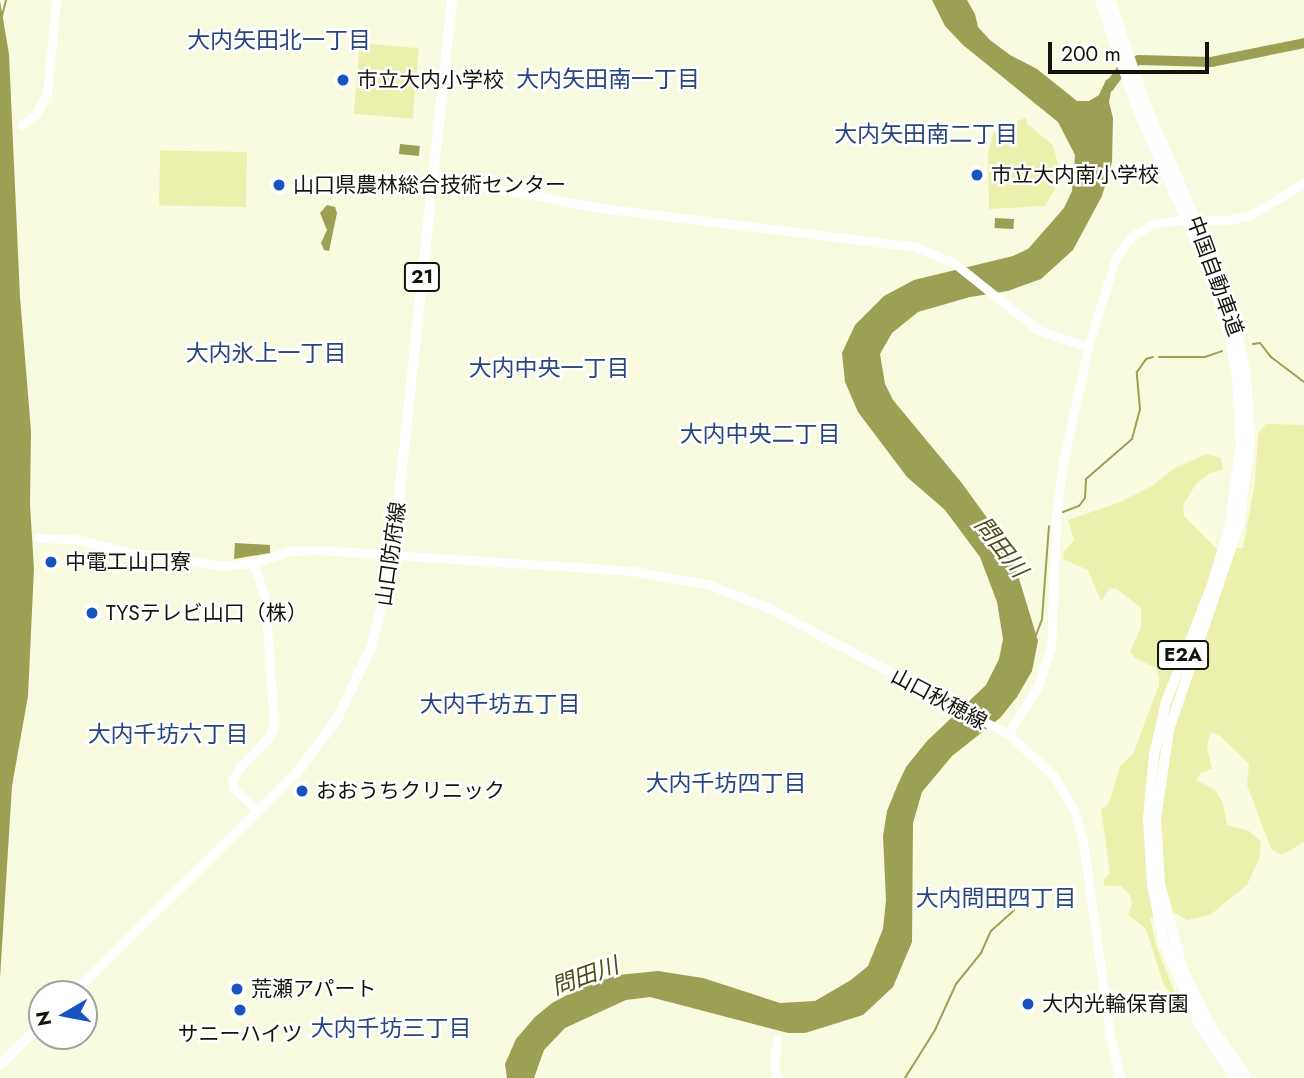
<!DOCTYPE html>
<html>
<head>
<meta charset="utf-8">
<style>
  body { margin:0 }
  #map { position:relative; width:1304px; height:1078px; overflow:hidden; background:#f8fbdf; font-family:Jost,"Noto Sans JP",sans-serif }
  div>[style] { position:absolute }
  .green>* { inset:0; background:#ebf0ad; transform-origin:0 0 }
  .water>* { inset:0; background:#9ca054; transform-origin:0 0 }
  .stream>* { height:2px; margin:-1px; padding:0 1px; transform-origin:1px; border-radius:1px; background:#9ca054 }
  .river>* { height:10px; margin:-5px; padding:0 5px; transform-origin:5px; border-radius:5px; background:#9ca054 }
  .secondary>* { height:9px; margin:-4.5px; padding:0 4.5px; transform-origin:4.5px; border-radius:4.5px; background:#fff }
  .primary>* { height:10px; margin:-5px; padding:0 5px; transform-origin:5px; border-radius:5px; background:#fff }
  .highway>* { height:10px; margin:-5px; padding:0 5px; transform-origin:5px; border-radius:5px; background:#fff }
  .dots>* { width:19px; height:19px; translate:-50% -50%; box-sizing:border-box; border:4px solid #fff; border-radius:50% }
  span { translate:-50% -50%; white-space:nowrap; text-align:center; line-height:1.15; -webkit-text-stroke:5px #fff; paint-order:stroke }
  .shield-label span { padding:2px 5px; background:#fff; border:2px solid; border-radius:5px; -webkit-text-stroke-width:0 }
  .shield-label { font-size:19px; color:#13140b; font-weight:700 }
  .poi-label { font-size:21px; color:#13140b }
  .left { translate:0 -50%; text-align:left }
  .street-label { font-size:21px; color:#13140b }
  .neighbourhood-label { font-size:23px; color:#28477e }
  .water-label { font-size:23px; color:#4c4e15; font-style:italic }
  .north { position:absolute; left:28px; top:980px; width:70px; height:70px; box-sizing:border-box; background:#fff; border:2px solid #a1a19d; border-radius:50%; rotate:260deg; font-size:19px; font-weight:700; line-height:28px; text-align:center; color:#13140b }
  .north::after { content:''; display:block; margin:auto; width:24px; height:32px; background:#1854c0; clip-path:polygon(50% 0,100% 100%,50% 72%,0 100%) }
  .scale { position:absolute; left:1048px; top:42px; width:161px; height:32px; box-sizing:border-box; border:4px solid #13140b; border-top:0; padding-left:9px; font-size:21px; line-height:24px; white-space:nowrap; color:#13140b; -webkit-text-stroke:5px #fff; paint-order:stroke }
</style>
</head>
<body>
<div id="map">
  <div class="green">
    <div style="left:360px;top:43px;width:59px;height:71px;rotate:5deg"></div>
    <div style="clip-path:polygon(1026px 118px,1027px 124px,1053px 145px,1058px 164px,1055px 188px,1045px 206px,989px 209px,988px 153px,993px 134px,1001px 127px)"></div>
    <div style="left:247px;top:152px;width:55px;height:87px;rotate:91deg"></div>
    <div style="clip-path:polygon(1266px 424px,1304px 425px,1304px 842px,1282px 855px,1271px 849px,1247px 785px,1249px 764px,1218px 734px,1210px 733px,1207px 747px,1212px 769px,1201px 773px,1196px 780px,1215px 790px,1223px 803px,1227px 825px,1249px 831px,1261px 842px,1259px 859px,1247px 885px,1210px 915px,1187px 920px,1175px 913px,1150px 918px,1156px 945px,1176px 996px,1175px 1000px,1163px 983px,1146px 929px,1128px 915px,1132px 904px,1130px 895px,1121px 886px,1105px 886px,1103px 881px,1110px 873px,1101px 809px,1107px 806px,1111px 797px,1120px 766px,1133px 754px,1159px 685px,1159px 676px,1156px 668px,1135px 658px,1130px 652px,1141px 627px,1141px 608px,1117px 589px,1110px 588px,1101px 601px,1088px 570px,1063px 559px,1064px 552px,1074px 540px,1068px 520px,1118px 503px,1152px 486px,1175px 468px,1206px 454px,1221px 458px,1223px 469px,1210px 473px,1196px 484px,1183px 505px,1184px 516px,1216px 548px,1243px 548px,1255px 482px,1258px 434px)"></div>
  </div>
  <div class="water">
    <div style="clip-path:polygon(932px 0,967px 0,975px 14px,978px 27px,990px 40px,1010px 55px,1037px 69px,1077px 101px,1089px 101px,1099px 95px,1106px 80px,1114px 76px,1109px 102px,1113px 118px,1112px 162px,1102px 196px,1073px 250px,1041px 279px,1008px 291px,970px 297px,918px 312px,892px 333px,880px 354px,885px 384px,893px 400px,961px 482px,1001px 537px,1017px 572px,1038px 641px,1032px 671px,1017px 697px,1000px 718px,952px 756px,922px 792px,913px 823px,912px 942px,893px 987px,863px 1015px,805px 1033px,788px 1033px,650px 997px,626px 1000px,565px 1028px,544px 1050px,534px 1078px,507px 1078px,505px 1064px,516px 1039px,535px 1017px,552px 1003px,582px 987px,618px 975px,658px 971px,703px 978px,780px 1003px,815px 1001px,851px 980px,868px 966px,883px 929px,886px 900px,883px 836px,887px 811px,898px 784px,906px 767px,927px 741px,986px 685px,999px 659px,1003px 639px,997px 602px,980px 557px,945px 510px,907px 477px,858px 412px,845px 382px,842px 353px,855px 325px,884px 296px,914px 280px,1013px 256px,1028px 249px,1064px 208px,1072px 191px,1075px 155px,1058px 122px,963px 45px,945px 26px)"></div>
    <div style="clip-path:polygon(0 1px,9px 54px,20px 297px,31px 431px,30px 504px,34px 569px,28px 696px,12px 786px,0 978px)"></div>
    <div style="left:400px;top:144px;width:20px;height:10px;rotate:6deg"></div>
    <div style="clip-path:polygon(327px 205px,335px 207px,337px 213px,329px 251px,324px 250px,321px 243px,327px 230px,320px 213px)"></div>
    <div style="left:995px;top:218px;width:19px;height:10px;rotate:3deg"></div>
    <div style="clip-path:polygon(235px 543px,270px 545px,270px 553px,234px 559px)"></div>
  </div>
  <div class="stream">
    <div style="left:2px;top:16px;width:16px;rotate:-76deg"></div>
    <div style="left:1253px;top:344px;width:7px;rotate:-8deg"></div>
    <div style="left:1260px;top:343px;width:18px;rotate:52deg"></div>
    <div style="left:1271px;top:357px;width:41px;rotate:37.1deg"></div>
    <div style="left:1159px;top:357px;width:46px"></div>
    <div style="left:1205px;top:357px;width:18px;rotate:-19deg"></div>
    <div style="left:1063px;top:512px;width:17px;rotate:-21deg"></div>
    <div style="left:1079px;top:506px;width:10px;rotate:-53deg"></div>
    <div style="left:1085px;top:498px;width:19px;rotate:-87deg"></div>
    <div style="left:1086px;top:479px;width:61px;rotate:-41deg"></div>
    <div style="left:1132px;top:439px;width:30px;rotate:-75deg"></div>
    <div style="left:1140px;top:410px;width:38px;rotate:-95deg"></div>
    <div style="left:1137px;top:372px;width:16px;rotate:-55deg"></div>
    <div style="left:1146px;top:359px;width:7px;rotate:-16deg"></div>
    <div style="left:1036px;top:635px;width:17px;rotate:-69deg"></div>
    <div style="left:1042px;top:619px;width:93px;rotate:-85.7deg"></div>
    <div style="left:905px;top:1078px;width:57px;rotate:-58deg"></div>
    <div style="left:935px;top:1030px;width:51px;rotate:-65.5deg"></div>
    <div style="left:956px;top:984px;width:40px;rotate:-51deg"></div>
    <div style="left:981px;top:953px;width:24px;rotate:-66deg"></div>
    <div style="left:991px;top:931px;width:31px;rotate:-42deg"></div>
  </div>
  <div class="river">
    <div style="left:1109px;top:87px;width:26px;rotate:-54deg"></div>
    <div style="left:1124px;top:66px;width:16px;rotate:-22deg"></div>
    <div style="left:1139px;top:60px;width:72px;rotate:1.6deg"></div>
    <div style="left:1211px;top:62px;width:95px;rotate:-11.5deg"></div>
  </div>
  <div class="secondary">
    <div style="left:21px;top:125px;width:17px;rotate:-36deg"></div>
    <div style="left:35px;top:115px;width:23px;rotate:-59deg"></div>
    <div style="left:47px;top:95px;width:95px;rotate:-84.6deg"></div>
    <div style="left:432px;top:176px;width:171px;rotate:10.8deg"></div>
    <div style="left:600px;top:208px;width:318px;rotate:7deg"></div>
    <div style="left:916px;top:247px;width:41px;rotate:22.8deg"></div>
    <div style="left:954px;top:263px;width:107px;rotate:38.6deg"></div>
    <div style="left:1038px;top:330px;width:53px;rotate:18.8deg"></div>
    <div style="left:38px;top:538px;width:37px;rotate:2deg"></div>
    <div style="left:75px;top:539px;width:59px;rotate:13.8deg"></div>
    <div style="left:132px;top:553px;width:91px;rotate:8.2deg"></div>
    <div style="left:222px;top:566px;width:31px;rotate:-6deg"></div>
    <div style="left:253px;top:563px;width:40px;rotate:-18deg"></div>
    <div style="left:291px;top:551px;width:27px;rotate:-2deg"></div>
    <div style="left:318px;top:550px;width:316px;rotate:3.8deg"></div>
    <div style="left:633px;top:571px;width:75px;rotate:10deg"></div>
    <div style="left:707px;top:584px;width:66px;rotate:21.2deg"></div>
    <div style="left:769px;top:608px;width:270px;rotate:27.8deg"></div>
    <div style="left:1008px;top:734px;width:61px;rotate:42.3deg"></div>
    <div style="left:1053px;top:775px;width:41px;rotate:59deg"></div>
    <div style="left:1074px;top:810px;width:32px;rotate:74deg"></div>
    <div style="left:1083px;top:841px;width:197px;rotate:82.1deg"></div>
    <div style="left:1110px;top:1036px;width:43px;rotate:76.6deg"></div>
    <div style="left:253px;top:563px;width:36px;rotate:71deg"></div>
    <div style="left:265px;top:597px;width:130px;rotate:86deg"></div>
    <div style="left:274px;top:727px;width:13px;rotate:119deg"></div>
    <div style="left:268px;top:738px;width:42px;rotate:134deg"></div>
    <div style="left:239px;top:768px;width:14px;rotate:120deg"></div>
    <div style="left:232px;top:780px;width:8px;rotate:76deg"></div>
    <div style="left:234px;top:788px;width:33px;rotate:44deg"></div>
    <div style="left:1008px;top:734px;width:57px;rotate:-58deg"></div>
    <div style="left:1038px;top:686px;width:39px;rotate:-71deg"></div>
    <div style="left:1051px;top:649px;width:131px;rotate:-87.8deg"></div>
    <div style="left:1056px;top:518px;width:56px;rotate:-82.9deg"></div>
    <div style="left:1063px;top:462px;width:118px;rotate:-77.7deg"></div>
    <div style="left:1088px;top:347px;width:94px;rotate:-72.7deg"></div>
    <div style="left:1116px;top:257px;width:25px;rotate:-53deg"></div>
    <div style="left:1131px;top:237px;width:25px;rotate:-32deg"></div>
    <div style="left:1152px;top:224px;width:25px;rotate:-9deg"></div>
    <div style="left:1177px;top:220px;width:51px"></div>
    <div style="left:1228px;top:220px;width:24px;rotate:-12deg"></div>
    <div style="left:1251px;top:215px;width:62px;rotate:-31.1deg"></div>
    <div style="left:777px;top:1078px;width:14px;rotate:-102deg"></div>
    <div style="left:774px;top:1064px;width:25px;rotate:-83deg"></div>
  </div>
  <div class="primary">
    <div style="left:72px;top:994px;width:314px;rotate:-44.5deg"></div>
    <div style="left:296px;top:774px;width:69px;rotate:-53.3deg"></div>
    <div style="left:337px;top:719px;width:79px;rotate:-64.4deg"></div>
    <div style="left:371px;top:648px;width:80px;rotate:-75.4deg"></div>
    <div style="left:391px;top:571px;width:574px;rotate:-83.9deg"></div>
    <div style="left:0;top:1065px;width:59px;rotate:-44.3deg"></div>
  </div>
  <div class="highway">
    <div style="left:1100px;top:0;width:112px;rotate:71.2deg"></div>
    <div style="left:1136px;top:106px;width:184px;rotate:66.4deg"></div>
    <div style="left:1210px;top:275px;width:61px;rotate:71.9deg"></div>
    <div style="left:1229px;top:333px;width:45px;rotate:79.7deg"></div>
    <div style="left:1237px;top:377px;width:65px;rotate:86.5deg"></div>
    <div style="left:1241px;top:442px;width:83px;rotate:97.6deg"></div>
    <div style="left:1230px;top:524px;width:64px;rotate:106.4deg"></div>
    <div style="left:1212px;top:585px;width:126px;rotate:111.5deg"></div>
    <div style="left:1166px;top:702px;width:54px;rotate:102.8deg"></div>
    <div style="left:1154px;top:755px;width:64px;rotate:95.4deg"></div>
    <div style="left:1148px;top:819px;width:66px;rotate:86.5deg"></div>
    <div style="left:1152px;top:885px;width:59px;rotate:78.3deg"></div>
    <div style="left:1164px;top:943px;width:88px;rotate:66.6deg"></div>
    <div style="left:1199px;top:1024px;width:65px;rotate:56.3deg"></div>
    <div style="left:1110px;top:0;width:109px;rotate:71.2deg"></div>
    <div style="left:1145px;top:103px;width:185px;rotate:66.5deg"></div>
    <div style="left:1219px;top:273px;width:62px;rotate:73deg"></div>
    <div style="left:1237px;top:332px;width:44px;rotate:78.2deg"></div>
    <div style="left:1246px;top:375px;width:67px;rotate:86.6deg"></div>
    <div style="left:1250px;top:442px;width:84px;rotate:97.5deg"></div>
    <div style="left:1239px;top:525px;width:217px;rotate:108.9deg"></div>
    <div style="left:1169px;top:730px;width:90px;rotate:98.3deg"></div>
    <div style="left:1156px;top:819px;width:65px;rotate:86.5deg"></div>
    <div style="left:1160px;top:884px;width:86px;rotate:75.2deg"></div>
    <div style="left:1182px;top:967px;width:59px;rotate:64.7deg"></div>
    <div style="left:1207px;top:1020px;width:70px;rotate:55.4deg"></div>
  </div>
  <div class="dots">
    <div style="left:343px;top:80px;background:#1854c0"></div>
    <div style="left:977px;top:175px;background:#1854c0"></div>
    <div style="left:279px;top:185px;background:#1854c0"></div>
    <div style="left:51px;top:562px;background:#1854c0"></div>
    <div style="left:92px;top:613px;background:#1854c0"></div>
    <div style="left:302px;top:791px;background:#1854c0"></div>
    <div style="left:237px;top:989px;background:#1854c0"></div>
    <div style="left:1028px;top:1004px;background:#1854c0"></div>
    <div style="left:240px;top:1010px;background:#1854c0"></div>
  </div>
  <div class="shield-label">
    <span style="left:422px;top:277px">21</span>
    <span style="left:1183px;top:655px">E2A</span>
  </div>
  <div class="poi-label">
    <span class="left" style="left:357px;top:80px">市立大内小学校</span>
    <span class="left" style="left:991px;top:175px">市立大内南小学校</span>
    <span class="left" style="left:293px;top:185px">山口県農林総合技術センター</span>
    <span class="left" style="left:65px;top:562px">中電工山口寮</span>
    <span class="left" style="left:106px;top:613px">TYSテレビ山口（株）</span>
    <span class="left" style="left:316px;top:791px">おおうちクリニック</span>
    <span class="left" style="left:251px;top:989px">荒瀬アパート</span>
    <span class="left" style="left:1042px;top:1004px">大内光輪保育園</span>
    <span style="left:240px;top:1034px">サニーハイツ</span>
  </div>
  <div class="street-label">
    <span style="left:1215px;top:276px;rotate:70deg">中国自動車道</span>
    <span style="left:391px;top:554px;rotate:-82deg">山口防府線</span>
    <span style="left:939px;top:699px;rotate:28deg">山口秋穂線</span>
  </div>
  <div class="neighbourhood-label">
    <span style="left:279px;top:40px">大内矢田北一丁目</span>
    <span style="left:608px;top:79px">大内矢田南一丁目</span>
    <span style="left:926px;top:134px">大内矢田南二丁目</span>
    <span style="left:266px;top:353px">大内氷上一丁目</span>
    <span style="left:549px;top:368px">大内中央一丁目</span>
    <span style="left:760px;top:434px">大内中央二丁目</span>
    <span style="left:500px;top:704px">大内千坊五丁目</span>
    <span style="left:168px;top:734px">大内千坊六丁目</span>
    <span style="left:726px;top:783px">大内千坊四丁目</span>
    <span style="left:996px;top:898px">大内問田四丁目</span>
    <span style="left:391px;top:1028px">大内千坊三丁目</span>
  </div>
  <div class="water-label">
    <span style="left:1001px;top:547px;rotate:52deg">問田川</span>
    <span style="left:585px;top:976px;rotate:-20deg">問田川</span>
  </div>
  <div class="north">N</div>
  <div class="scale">200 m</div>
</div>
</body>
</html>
